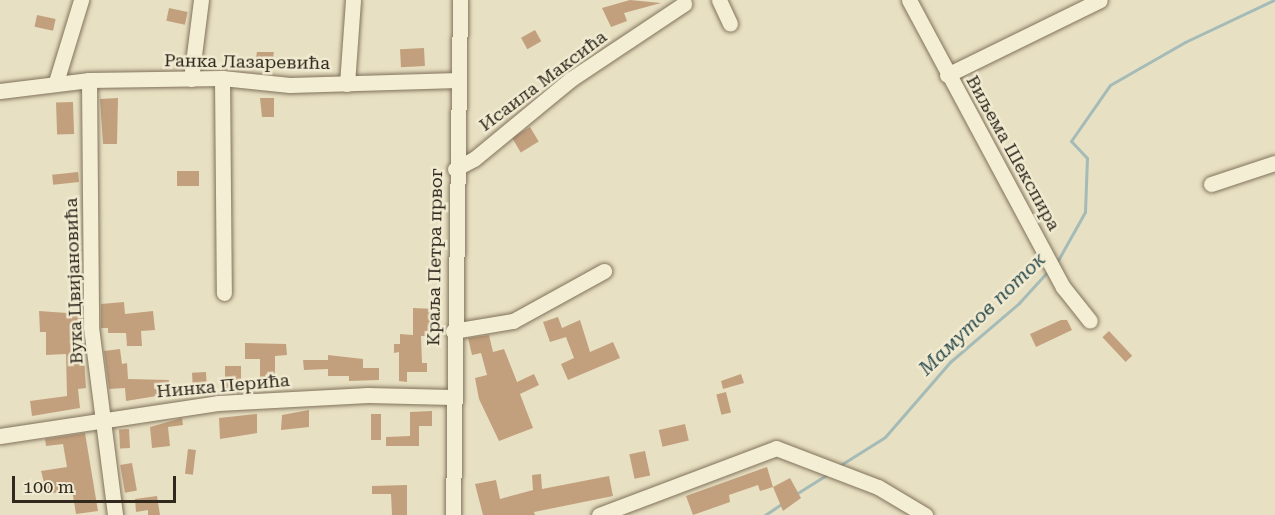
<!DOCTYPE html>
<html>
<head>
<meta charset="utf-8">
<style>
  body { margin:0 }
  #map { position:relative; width:1275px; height:515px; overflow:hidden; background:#e8e0c2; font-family:"Roboto Serif",serif }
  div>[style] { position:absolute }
  .stream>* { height:3px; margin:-1.5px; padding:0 1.5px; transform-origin:1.5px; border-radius:1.5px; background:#a4bbb7 }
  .building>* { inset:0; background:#c2a07d; transform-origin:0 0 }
  .roads { filter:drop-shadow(0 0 2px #80725c) drop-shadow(0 0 2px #80725c) }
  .minor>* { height:15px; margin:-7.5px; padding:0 7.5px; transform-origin:7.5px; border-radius:7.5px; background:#f4eed4 }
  span { translate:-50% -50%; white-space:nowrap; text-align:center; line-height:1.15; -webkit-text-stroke:5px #f0ead1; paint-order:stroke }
  .street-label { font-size:18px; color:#31291e }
  .water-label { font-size:20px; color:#2f4e4f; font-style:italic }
  .scale { position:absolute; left:12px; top:476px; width:164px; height:27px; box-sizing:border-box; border:3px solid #31291e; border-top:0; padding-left:8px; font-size:18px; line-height:21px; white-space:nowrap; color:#31291e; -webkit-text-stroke:4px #f0ead1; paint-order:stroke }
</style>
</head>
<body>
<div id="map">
  <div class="stream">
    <div style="left:1057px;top:262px;width:57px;rotate:-60.8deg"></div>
    <div style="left:1085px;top:212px;width:54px;rotate:-87.9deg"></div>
    <div style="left:1087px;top:158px;width:23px;rotate:-133deg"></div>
    <div style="left:1071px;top:141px;width:68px;rotate:-55.1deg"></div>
    <div style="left:1110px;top:85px;width:86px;rotate:-29.8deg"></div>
    <div style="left:1185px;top:42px;width:98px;rotate:-25.3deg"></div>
    <div style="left:839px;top:466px;width:54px;rotate:-32.2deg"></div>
    <div style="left:885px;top:437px;width:99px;rotate:-49.1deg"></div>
    <div style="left:950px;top:362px;width:91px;rotate:-40.5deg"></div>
    <div style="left:1019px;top:303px;width:43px;rotate:-47.8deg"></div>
    <div style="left:796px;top:494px;width:39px;rotate:-32deg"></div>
    <div style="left:765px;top:515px;width:22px;rotate:-34deg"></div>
  </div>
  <div class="building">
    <div style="clip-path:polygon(630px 0,661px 3px,624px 13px,627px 21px,611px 27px,602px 8px)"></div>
    <div style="left:169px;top:8px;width:19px;height:13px;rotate:12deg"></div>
    <div style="left:37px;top:15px;width:19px;height:12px;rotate:12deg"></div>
    <div style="left:535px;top:30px;width:13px;height:16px;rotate:61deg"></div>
    <div style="left:424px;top:48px;width:18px;height:24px;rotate:87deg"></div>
    <div style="clip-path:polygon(257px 52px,274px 52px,271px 69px,254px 69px)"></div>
    <div style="clip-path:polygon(118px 98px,117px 144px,103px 144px,100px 99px)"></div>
    <div style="clip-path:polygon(260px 98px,274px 98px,274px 117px,262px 117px)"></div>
    <div style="left:73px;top:102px;width:32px;height:17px;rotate:88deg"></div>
    <div style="left:530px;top:127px;width:17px;height:21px;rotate:59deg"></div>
    <div style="left:177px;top:171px;width:22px;height:15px"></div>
    <div style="left:78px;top:172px;width:10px;height:26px;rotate:84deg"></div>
    <div style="clip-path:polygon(124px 302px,125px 314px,153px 311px,155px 330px,141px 331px,142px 346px,127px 346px,126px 333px,108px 333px,108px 328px,101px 328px,101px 304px)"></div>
    <div style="clip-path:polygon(413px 308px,436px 309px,435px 318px,431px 318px,431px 336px,421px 336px,422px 363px,427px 363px,427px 372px,407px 372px,407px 382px,399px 381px,399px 352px,394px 353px,394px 344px,400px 344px,400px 334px,413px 335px)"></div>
    <div style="clip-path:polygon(39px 311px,81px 314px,86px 388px,78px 389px,80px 408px,32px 416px,30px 401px,67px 396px,66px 354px,46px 355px,46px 332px,40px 332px)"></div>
    <div style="clip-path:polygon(558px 317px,562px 328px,580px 320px,590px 352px,613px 342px,620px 358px,568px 380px,561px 364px,574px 358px,566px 337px,550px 342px,543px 322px)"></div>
    <div style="clip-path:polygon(1061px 320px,1067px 320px,1072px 330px,1036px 347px,1030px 334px)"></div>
    <div style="left:1109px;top:331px;width:34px;height:9px;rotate:47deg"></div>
    <div style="clip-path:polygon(489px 335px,493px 352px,504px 349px,517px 382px,534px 374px,539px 385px,520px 394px,533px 428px,499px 441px,479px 399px,475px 378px,487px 375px,481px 353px,472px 355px,468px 338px)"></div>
    <div style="clip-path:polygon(245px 343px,286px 344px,287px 355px,275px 356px,275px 386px,260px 386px,260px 359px,245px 359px)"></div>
    <div style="clip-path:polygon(120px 349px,122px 364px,127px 363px,128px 379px,169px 380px,169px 394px,126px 401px,125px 388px,109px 389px,104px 351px)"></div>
    <div style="clip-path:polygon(328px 355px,363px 359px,363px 368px,379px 368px,379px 380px,349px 381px,349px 376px,328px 376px,328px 369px,304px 370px,303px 360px,328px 360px)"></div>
    <div style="left:225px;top:366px;width:16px;height:27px"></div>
    <div style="left:206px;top:372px;width:20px;height:14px;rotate:87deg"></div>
    <div style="clip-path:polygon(741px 374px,744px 383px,723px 389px,721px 381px)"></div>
    <div style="left:726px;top:392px;width:21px;height:10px;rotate:76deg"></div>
    <div style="clip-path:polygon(309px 410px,309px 427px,281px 430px,282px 415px)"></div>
    <div style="clip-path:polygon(432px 411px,432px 426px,419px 426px,419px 446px,386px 446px,386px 437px,410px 436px,410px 412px)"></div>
    <div style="clip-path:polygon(257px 414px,257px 433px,220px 439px,219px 418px)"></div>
    <div style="left:371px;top:414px;width:10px;height:26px"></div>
    <div style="clip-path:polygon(182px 418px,183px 425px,168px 427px,170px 446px,152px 448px,150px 427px)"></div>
    <div style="left:685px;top:424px;width:17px;height:27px;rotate:77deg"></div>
    <div style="left:129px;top:429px;width:19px;height:10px;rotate:87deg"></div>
    <div style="clip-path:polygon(85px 433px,98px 511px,76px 514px,72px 490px,47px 494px,41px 471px,67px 467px,63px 444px,46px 446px,45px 439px)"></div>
    <div style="left:188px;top:449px;width:8px;height:25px;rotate:7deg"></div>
    <div style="left:645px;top:451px;width:25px;height:16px;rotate:78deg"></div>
    <div style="left:132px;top:463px;width:28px;height:12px;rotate:80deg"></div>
    <div style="clip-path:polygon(767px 467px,773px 487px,760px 491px,758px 485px,729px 495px,730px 502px,693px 515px,686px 496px)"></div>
    <div style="clip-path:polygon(541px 474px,542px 489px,609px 476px,613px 496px,534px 512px,535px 515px,483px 515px,475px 484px,496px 480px,500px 499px,533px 490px,532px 475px)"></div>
    <div style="clip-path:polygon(790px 478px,801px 498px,783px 511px,773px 487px)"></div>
    <div style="clip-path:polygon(407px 485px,407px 515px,392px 515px,391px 494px,372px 494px,372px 486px)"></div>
    <div style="clip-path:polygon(157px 496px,160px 515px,148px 515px,148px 510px,136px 512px,135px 499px)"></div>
  </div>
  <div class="roads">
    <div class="minor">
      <div style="left:719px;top:0;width:26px;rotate:65deg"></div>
      <div style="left:909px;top:0;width:326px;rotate:61.8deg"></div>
      <div style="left:1063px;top:287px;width:43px;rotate:51.5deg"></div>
      <div style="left:947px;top:75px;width:170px;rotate:-26.1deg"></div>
      <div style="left:222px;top:78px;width:215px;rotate:89.5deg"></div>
      <div style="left:191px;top:79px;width:80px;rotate:-82.8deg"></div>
      <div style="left:89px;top:80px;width:247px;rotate:89.5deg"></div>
      <div style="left:91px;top:327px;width:190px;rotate:82.7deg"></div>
      <div style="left:56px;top:82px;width:86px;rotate:-73deg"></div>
      <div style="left:347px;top:84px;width:84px;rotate:-85.9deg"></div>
      <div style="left:0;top:91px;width:90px;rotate:-7deg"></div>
      <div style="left:89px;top:80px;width:133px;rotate:-0.9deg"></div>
      <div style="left:222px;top:78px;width:68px;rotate:5.9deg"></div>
      <div style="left:290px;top:85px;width:168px;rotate:-1.7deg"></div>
      <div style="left:455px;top:169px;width:21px;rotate:-28deg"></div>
      <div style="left:474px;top:159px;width:126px;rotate:-39.5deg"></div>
      <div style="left:571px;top:79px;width:136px;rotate:-33.6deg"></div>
      <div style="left:1211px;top:184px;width:67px;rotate:-18.2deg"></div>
      <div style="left:453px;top:331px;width:61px;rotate:-9.5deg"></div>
      <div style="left:513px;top:321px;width:104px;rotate:-28.8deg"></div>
      <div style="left:0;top:436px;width:220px;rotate:-8.6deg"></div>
      <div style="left:218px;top:403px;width:150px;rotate:-3.1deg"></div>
      <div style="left:368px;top:395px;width:84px;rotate:1.4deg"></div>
      <div style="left:453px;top:515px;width:515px;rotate:-89.22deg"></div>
      <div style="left:599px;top:515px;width:189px;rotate:-20.7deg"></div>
      <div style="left:776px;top:448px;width:109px;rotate:20.9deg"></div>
      <div style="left:878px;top:487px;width:55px;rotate:30.8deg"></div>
    </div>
  </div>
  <div class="street-label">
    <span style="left:247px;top:62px;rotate:1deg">Ранка Лазаревића</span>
    <span style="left:543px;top:81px;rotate:-37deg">Исаила Максића</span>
    <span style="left:1013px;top:153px;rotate:61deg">Виљема Шекспира</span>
    <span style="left:435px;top:257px;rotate:-89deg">Краља Петра првог</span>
    <span style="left:74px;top:281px;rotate:-92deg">Вука Цвијановића</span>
    <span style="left:223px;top:386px;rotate:-5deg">Нинка Перића</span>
  </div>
  <div class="water-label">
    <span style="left:982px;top:314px;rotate:-44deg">Мамутов поток</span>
  </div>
  <div class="scale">100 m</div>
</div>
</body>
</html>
